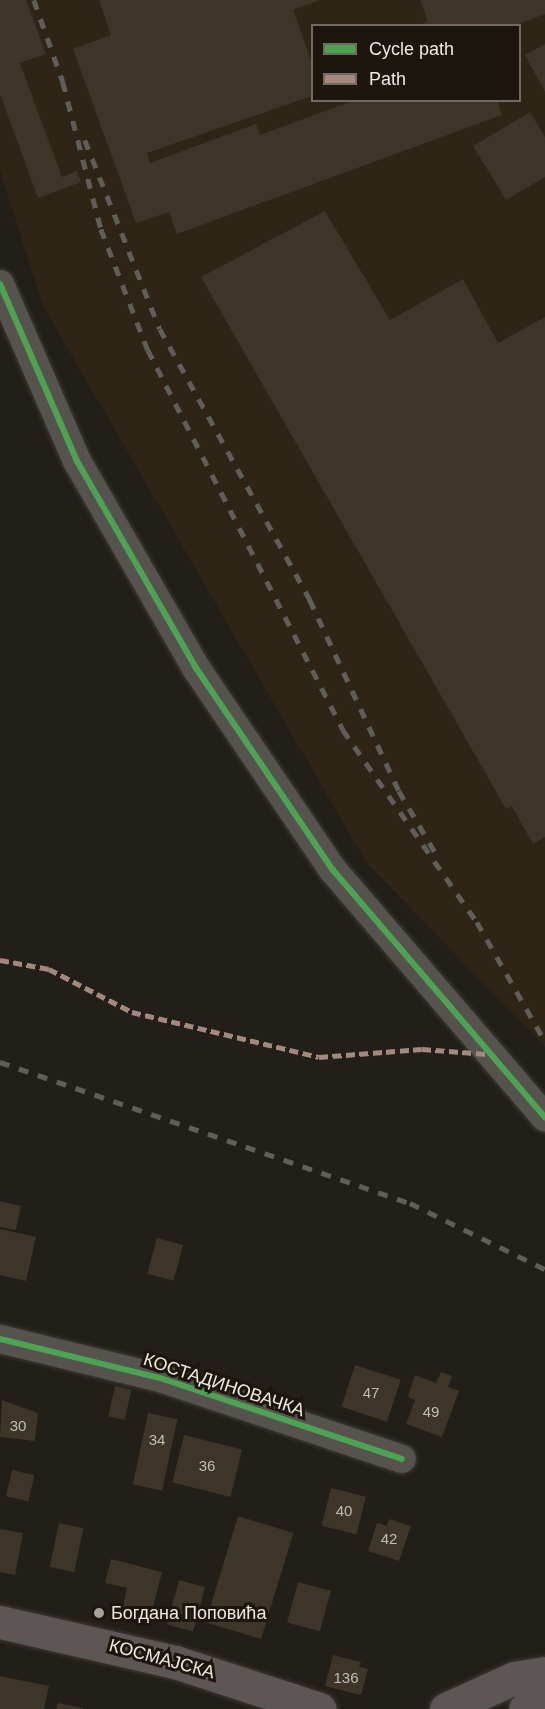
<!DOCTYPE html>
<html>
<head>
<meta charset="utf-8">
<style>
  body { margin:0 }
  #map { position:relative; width:545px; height:1709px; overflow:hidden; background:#221e18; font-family:Arial,sans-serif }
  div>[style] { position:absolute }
  .built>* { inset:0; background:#2f2516 }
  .building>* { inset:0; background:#3c3528; transform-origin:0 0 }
  .roads { filter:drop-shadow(0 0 2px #3c3934) drop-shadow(0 0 2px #3c3934) }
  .street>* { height:28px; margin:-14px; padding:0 14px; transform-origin:14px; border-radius:14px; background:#56534f }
  .secondary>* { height:33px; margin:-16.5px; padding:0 16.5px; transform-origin:16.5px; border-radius:16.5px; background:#5c5754 }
  .rail>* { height:4.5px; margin-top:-2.25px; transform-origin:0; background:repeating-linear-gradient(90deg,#605e5a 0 10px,transparent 0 20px) }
  .quiet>* { height:4.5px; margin-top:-2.25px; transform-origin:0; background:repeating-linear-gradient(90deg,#a5887d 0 9px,transparent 0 13.5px) }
  .cycleway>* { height:6px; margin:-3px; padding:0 3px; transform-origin:3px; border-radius:3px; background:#4ca352 }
  .dots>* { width:16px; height:16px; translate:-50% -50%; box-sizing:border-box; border:3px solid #1c160c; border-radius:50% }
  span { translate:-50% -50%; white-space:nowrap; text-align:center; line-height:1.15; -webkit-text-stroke:6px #1c160c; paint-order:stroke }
  .number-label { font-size:15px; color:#c1bcb4 }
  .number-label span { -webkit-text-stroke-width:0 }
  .street-label { font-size:18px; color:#ede9e2 }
  .poi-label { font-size:18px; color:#ede9e2 }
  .left { translate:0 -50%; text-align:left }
  .legend { position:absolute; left:311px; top:24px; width:210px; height:78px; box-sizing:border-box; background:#1c160c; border:2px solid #706a62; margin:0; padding:8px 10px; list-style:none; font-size:18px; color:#ede9e2 }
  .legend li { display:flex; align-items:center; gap:12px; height:30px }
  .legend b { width:30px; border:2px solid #706a62 }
</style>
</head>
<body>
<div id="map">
  <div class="built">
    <div style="clip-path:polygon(evenodd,0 0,545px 0,545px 1047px,366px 862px,43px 306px,0 171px,0 0,312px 26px,520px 26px,520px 100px,312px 100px,312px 26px)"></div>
  </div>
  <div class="building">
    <div style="clip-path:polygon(0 0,26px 0,46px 54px,20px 63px,62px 177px,77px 171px,81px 182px,38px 198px,0 94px)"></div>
    <div style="clip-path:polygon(99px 0,320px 0,293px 10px,312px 63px,312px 96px,147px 153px,150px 163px,256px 124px,260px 135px,355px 100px,497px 100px,502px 115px,177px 234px,169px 212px,136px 223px,73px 49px,111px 35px)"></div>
    <div style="clip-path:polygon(420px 0,545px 0,545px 14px,513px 26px,417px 26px,428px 21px)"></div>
    <div style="clip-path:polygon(545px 44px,545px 92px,525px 55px)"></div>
    <div style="clip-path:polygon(530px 112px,545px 137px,545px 177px,506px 200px,473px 146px)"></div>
    <div style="clip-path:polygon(325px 211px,390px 320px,463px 279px,498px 343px,545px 317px,545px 837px,533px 844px,512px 806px,506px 809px,201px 277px)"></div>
    <div style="clip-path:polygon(0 1201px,21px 1206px,16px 1230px,0 1227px)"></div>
    <div style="clip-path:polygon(0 1229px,36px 1237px,26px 1281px,0 1275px)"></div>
    <div style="left:157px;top:1238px;width:27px;height:37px;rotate:15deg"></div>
    <div style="left:355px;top:1365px;width:48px;height:44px;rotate:18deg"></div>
    <div style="clip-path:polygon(441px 1372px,452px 1376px,448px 1387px,459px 1391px,442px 1437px,406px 1424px,415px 1400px,408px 1397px,415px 1375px,436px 1383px)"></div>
    <div style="left:115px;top:1386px;width:17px;height:31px;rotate:13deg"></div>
    <div style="clip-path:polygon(2px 1400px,38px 1413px,35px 1441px,0 1437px)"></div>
    <div style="left:148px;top:1413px;width:30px;height:73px;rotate:12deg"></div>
    <div style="left:184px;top:1435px;width:60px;height:49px;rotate:14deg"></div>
    <div style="left:12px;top:1470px;width:23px;height:27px;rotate:13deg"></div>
    <div style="left:331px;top:1488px;width:36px;height:39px;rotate:14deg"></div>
    <div style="left:238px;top:1516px;width:58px;height:111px;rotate:17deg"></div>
    <div style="clip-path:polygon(389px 1519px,411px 1526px,399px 1561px,368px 1551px,377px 1523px,387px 1526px)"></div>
    <div style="left:59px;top:1523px;width:25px;height:45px;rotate:12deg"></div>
    <div style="clip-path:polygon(0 1529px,23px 1533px,15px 1575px,0 1572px)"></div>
    <div style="clip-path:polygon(111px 1559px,162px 1572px,149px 1623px,121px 1616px,127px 1588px,105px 1583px)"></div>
    <div style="left:179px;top:1580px;width:27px;height:46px;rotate:15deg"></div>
    <div style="left:298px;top:1582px;width:34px;height:42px;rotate:15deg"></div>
    <div style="clip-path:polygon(333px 1655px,361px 1662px,359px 1667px,368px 1669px,361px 1695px,325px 1686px)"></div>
    <div style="clip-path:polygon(0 1676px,49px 1686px,44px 1709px,0 1709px)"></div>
    <div style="clip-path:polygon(58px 1703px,83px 1708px,83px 1709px,56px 1709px)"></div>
  </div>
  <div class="roads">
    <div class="street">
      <div style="left:0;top:284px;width:193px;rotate:66.5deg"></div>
      <div style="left:77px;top:461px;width:239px;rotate:60.1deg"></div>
      <div style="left:196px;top:668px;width:244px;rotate:55.9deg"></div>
      <div style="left:333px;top:870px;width:326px;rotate:49.4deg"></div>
      <div style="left:0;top:1339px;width:165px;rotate:13.7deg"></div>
      <div style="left:160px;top:1378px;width:255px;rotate:18.5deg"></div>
    </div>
    <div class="secondary">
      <div style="left:0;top:1622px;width:180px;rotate:12.9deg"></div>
      <div style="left:175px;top:1662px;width:152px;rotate:18deg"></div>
      <div style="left:446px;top:1709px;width:75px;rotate:-24.5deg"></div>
      <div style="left:514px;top:1678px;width:31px;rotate:-9deg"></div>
      <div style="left:525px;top:1709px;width:27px;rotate:-42deg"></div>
    </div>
  </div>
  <div class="rail">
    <div style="left:34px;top:0;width:87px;rotate:70.5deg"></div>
    <div style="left:63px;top:82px;width:152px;rotate:75.5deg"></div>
    <div style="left:101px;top:229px;width:130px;rotate:68.8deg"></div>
    <div style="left:148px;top:350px;width:427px;rotate:62.8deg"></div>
    <div style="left:343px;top:730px;width:234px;rotate:55.1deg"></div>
    <div style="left:477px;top:922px;width:137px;rotate:60.3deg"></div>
    <div style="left:85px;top:140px;width:203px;rotate:68.4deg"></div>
    <div style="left:160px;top:329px;width:310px;rotate:61deg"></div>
    <div style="left:310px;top:600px;width:211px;rotate:65deg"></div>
    <div style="left:399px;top:791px;width:71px;rotate:59.5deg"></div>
    <div style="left:0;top:1062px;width:434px;rotate:19deg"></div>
    <div style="left:410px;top:1203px;width:150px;rotate:26.1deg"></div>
  </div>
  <div class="quiet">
    <div style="left:0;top:960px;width:50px;rotate:10.4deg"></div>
    <div style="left:49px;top:969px;width:93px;rotate:27.4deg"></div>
    <div style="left:132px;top:1012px;width:192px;rotate:13.5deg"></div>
    <div style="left:319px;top:1057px;width:103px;rotate:-4.4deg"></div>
    <div style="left:422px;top:1049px;width:65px;rotate:4.4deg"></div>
  </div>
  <div class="cycleway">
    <div style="left:0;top:284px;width:193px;rotate:66.5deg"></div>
    <div style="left:77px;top:461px;width:239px;rotate:60.1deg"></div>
    <div style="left:196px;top:668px;width:244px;rotate:55.9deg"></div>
    <div style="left:333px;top:870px;width:326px;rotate:49.4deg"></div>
    <div style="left:0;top:1339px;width:165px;rotate:13.7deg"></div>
    <div style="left:160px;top:1378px;width:255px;rotate:18.5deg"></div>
  </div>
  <div class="dots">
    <div style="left:99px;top:1613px;background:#a6a29b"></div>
  </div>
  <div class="number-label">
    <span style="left:371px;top:1393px">47</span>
    <span style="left:431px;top:1412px">49</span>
    <span style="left:18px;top:1426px">30</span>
    <span style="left:157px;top:1440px">34</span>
    <span style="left:207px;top:1466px">36</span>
    <span style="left:344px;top:1511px">40</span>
    <span style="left:389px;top:1539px">42</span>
    <span style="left:346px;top:1678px">136</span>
  </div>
  <div class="street-label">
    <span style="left:224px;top:1385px;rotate:18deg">КОСТАДИНОВАЧКА</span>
    <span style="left:162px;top:1659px;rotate:15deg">КОСМАЈСКА</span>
  </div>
  <div class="poi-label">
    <span class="left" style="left:111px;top:1613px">Богдана Поповића</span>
  </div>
  <ul class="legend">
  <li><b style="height:8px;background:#4ca352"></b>Cycle path</li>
  <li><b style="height:8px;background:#a5887d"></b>Path</li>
  </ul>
</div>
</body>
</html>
